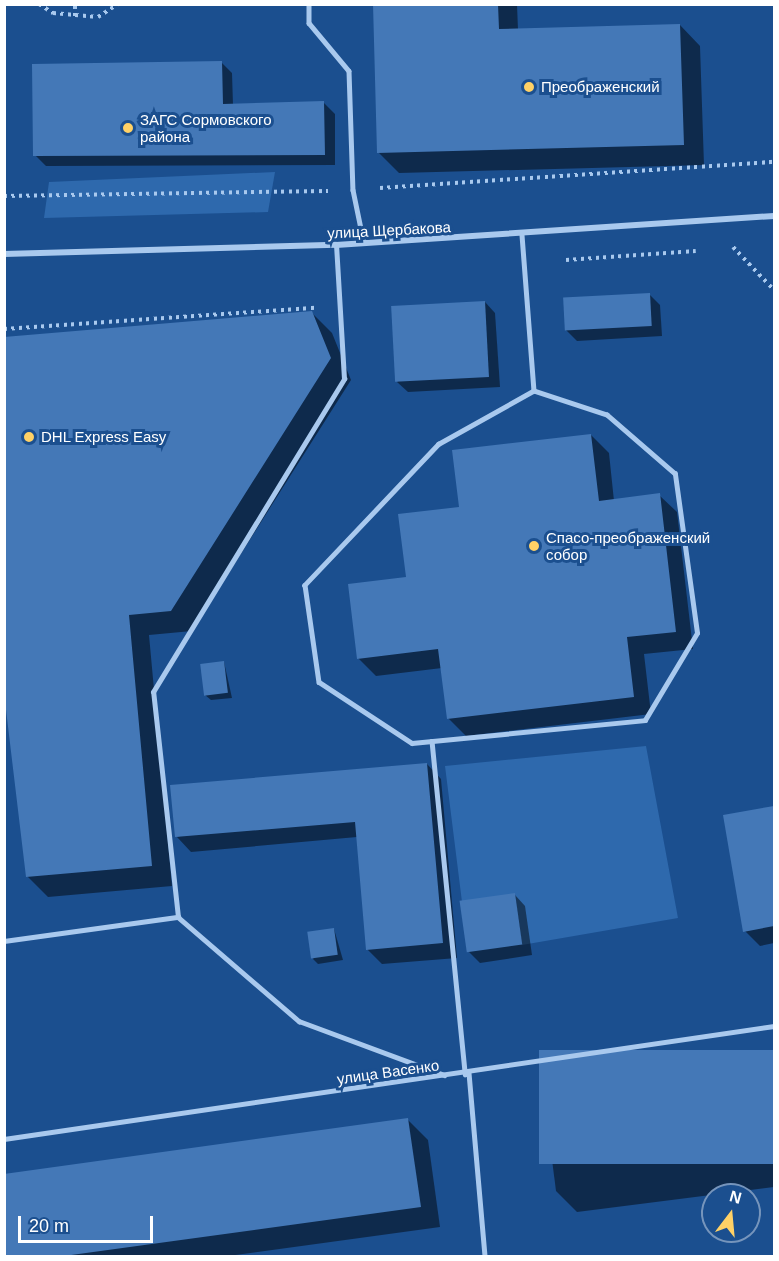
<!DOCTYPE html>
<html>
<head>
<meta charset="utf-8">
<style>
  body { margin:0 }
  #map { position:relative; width:779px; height:1261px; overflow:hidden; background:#1b4f8f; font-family:Arial,sans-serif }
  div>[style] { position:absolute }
  .green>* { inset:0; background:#2e69ad }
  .shadow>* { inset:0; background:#0007 }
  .building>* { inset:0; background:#4478b7; transform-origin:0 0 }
  .path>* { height:4px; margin-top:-2px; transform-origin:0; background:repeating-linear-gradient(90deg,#a9c9ee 0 3px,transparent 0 7.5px) }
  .service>* { height:4.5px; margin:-2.25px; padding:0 2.25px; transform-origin:2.25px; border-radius:2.25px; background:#a9c9ee }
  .minor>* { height:6px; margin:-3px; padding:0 3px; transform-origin:3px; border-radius:3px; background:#a9c9ee }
  .dots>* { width:16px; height:16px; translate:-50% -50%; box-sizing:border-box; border:3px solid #1b4f8f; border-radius:50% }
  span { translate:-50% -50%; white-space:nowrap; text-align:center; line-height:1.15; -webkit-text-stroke:6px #1b4f8f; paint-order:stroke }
  .poi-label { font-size:15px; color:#fff }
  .left { translate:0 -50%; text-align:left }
  .street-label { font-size:15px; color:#fff }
  .frame { position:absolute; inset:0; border:6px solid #fff; pointer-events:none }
  .north { position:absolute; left:701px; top:1183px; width:60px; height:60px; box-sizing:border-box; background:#1b4f8f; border:2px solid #7695bc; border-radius:50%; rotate:16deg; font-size:16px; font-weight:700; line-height:24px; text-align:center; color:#fff }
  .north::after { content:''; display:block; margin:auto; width:21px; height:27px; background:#ffd166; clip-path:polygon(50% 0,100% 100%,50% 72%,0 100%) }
  .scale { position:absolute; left:18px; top:1216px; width:135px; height:27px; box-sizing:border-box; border:3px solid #fff; border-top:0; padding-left:8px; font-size:18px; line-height:21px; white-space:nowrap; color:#fff; -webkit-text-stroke:4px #1b4f8f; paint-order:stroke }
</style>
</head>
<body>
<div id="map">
  <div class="green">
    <div style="clip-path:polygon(275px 172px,268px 212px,44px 218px,49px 182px)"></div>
    <div style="clip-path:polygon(646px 746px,678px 918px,522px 945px,515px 894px,462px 902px,445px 766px)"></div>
  </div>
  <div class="shadow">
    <div style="clip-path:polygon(375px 4px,517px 4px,518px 30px,680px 25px,700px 46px,704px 165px,399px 173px,379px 153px)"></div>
    <div style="clip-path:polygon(222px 63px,232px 73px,233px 105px,324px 103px,335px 114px,335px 165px,46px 166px,35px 155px)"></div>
    <div style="clip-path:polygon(649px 294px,660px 305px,662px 336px,577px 341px,566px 330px)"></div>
    <div style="clip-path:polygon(485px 302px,495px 313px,500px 387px,408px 392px,397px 382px)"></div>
    <div style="clip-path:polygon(311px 312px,332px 333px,351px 380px,192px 631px,149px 635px,172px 886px,48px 897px,27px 876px,4px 680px)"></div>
    <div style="clip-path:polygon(591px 435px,609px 453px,614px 501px,659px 495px,677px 512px,693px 649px,644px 654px,651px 714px,466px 736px,448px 718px,442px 668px,376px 676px,358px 658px,460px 508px)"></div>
    <div style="clip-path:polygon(224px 662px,232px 698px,211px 700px,205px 695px)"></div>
    <div style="clip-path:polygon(427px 764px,441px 779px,457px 958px,382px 964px,367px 949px,357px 837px,191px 852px,177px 837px)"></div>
    <div style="clip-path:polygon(774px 808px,774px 943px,760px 946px,745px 931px,725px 816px)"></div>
    <div style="clip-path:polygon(515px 895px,525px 906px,532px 955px,480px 963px,469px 952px)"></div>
    <div style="clip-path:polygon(334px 929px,343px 960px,318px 964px,313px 959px)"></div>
    <div style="clip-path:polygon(774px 1052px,774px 1187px,577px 1212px,556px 1191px,542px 1081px)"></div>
    <div style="clip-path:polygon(407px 1119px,428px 1140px,440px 1227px,228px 1256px,4px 1256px,4px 1175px)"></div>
  </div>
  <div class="building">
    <div style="clip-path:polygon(373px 4px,498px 4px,499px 29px,680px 24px,684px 145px,377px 153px)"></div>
    <div style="clip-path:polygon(222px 61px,223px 104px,324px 101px,325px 155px,33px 156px,32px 64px)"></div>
    <div style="left:650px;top:293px;width:33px;height:87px;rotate:87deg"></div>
    <div style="left:485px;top:301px;width:76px;height:94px;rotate:87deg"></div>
    <div style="clip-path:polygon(312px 311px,331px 358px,171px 611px,129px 615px,152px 866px,26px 877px,4px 693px,4px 337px)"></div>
    <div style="clip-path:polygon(591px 434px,599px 501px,660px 493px,676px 632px,627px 637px,634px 697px,447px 719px,438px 649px,357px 659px,348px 584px,406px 577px,398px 514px,459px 507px,452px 450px)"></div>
    <div style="left:224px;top:661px;width:32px;height:24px;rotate:83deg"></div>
    <div style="clip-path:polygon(427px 763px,443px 943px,366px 950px,355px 822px,175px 837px,170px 785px)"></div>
    <div style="clip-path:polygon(774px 806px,774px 926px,743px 932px,723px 815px)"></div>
    <div style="left:515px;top:893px;width:52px;height:56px;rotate:82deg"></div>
    <div style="left:334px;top:928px;width:27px;height:27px;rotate:82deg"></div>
    <div style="left:774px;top:1050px;width:114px;height:235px;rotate:90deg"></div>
    <div style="clip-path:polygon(408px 1118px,421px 1207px,64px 1256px,4px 1256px,4px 1174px)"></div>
  </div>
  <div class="path">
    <div style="left:39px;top:4px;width:17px;rotate:33deg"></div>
    <div style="left:53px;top:13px;width:45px;rotate:5.1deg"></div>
    <div style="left:98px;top:17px;width:24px;rotate:-33deg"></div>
    <div style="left:75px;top:16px;width:12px;rotate:-90deg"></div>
    <div style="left:380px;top:188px;width:395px;rotate:-3.8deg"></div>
    <div style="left:4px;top:196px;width:324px;rotate:-0.9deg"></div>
    <div style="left:733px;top:247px;width:59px;rotate:46.4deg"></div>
    <div style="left:566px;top:260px;width:130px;rotate:-4deg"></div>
    <div style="left:4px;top:329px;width:312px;rotate:-3.9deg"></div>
  </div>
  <div class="service">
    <div style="left:309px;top:4px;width:19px;rotate:90deg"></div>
    <div style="left:309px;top:23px;width:62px;rotate:50.2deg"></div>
    <div style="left:349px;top:71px;width:119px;rotate:88.1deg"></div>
    <div style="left:353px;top:190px;width:54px;rotate:78.3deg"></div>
    <div style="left:522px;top:235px;width:156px;rotate:85.6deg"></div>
    <div style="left:534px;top:391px;width:109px;rotate:150.8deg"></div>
    <div style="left:439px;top:444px;width:195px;rotate:133.5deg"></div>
    <div style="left:305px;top:585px;width:98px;rotate:81.8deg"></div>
    <div style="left:319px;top:682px;width:111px;rotate:33.3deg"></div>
    <div style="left:412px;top:743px;width:234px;rotate:-5.6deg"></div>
    <div style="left:645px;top:720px;width:101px;rotate:-59.1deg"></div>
    <div style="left:697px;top:633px;width:161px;rotate:-97.9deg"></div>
    <div style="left:675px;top:474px;width:90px;rotate:-139.1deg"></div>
    <div style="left:607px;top:415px;width:77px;rotate:-161.8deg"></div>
    <div style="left:432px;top:741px;width:335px;rotate:84.3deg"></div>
    <div style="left:178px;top:917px;width:226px;rotate:-96.3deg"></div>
    <div style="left:153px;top:692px;width:367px;rotate:-58.6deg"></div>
    <div style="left:344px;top:379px;width:134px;rotate:-93.4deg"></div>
    <div style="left:4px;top:941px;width:176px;rotate:-7.9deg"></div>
    <div style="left:178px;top:917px;width:160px;rotate:40.7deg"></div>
    <div style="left:299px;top:1021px;width:155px;rotate:20.4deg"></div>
    <div style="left:469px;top:1073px;width:184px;rotate:85deg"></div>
    <div style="left:4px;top:1139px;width:778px;rotate:-8.35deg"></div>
  </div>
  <div class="minor">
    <div style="left:4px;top:254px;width:332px;rotate:-1.6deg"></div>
    <div style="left:336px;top:245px;width:439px;rotate:-3.8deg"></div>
  </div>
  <div class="dots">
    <div style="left:529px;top:87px;background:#ffd166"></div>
    <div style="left:128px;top:128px;background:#ffd166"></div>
    <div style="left:29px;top:437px;background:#ffd166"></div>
    <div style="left:534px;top:546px;background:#ffd166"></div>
  </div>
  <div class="poi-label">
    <span class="left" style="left:541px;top:87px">Преображенский</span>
    <span class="left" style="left:140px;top:128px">ЗАГС Сормовского<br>района</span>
    <span class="left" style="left:41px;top:437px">DHL Express Easy</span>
    <span class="left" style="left:546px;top:546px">Спасо-преображенский<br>собор</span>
  </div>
  <div class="street-label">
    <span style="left:389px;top:230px;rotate:-3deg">улица Щербакова</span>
    <span style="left:388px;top:1072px;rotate:-8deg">улица Васенко</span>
  </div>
  <div class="frame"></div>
  <div class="north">N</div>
  <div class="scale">20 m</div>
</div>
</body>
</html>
